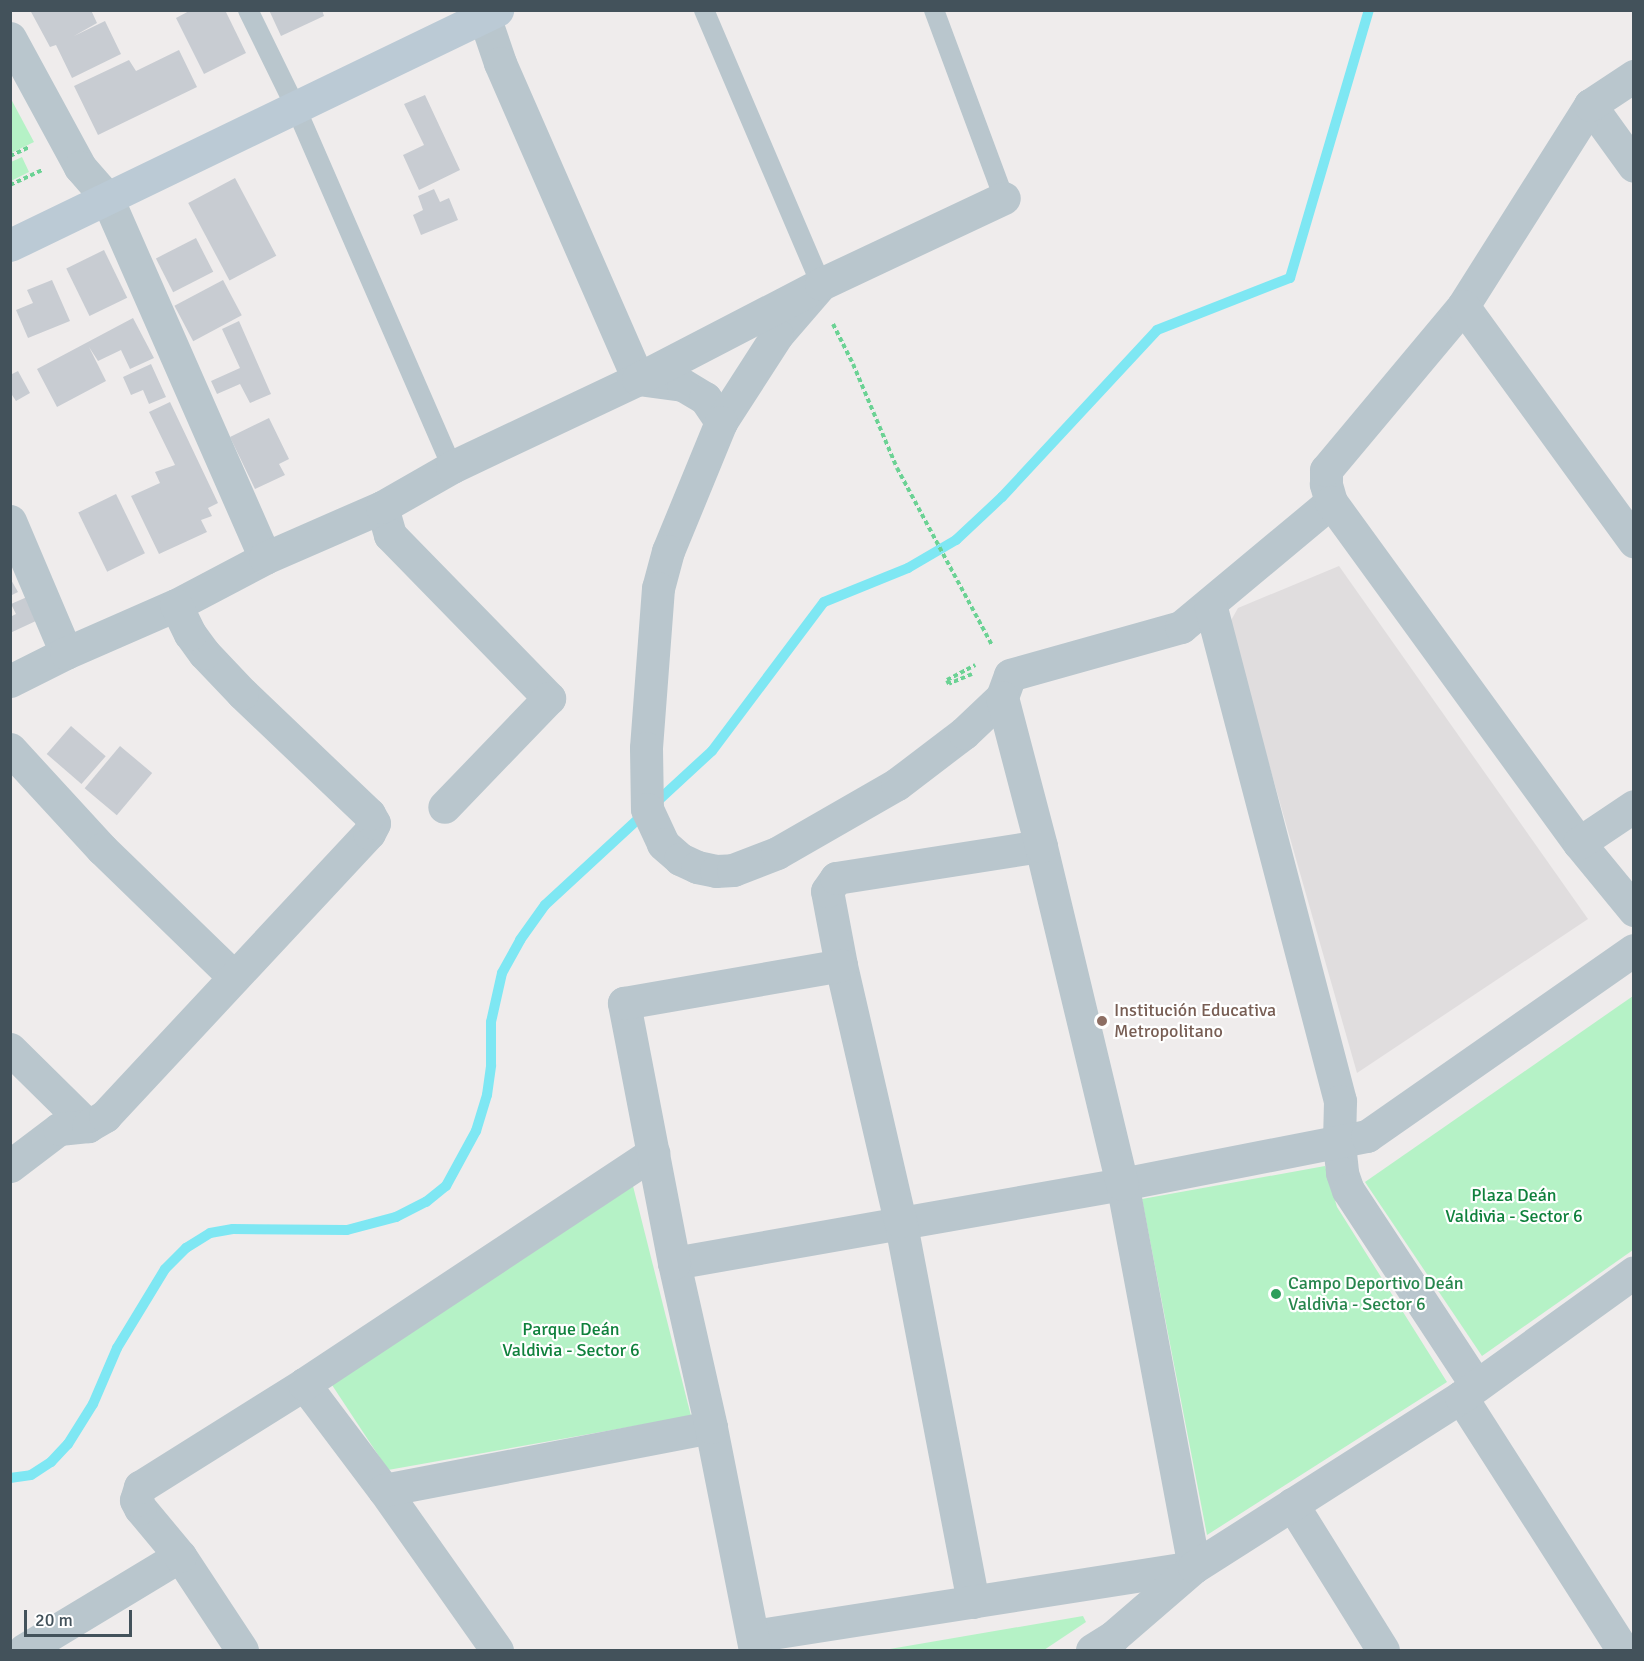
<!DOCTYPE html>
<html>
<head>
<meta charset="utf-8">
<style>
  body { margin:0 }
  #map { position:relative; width:1644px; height:1661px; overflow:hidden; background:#efecec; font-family:Signika,sans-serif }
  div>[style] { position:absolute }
  .education>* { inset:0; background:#e0ddde }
  .green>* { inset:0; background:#b5f2c6 }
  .stream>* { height:10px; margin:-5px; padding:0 5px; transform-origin:5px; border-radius:5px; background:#7ee7f3 }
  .building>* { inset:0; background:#c8ccd2; transform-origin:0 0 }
  .path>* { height:4px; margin-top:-2px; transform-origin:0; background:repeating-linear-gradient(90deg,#6bd294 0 4.5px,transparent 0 7.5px) }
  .lane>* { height:20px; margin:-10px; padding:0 10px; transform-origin:10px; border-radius:10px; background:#b9c6cd }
  .street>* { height:33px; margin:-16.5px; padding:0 16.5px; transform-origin:16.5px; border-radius:16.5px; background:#b9c6cd }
  .secondary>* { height:33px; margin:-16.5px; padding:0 16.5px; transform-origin:16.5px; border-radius:16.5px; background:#bbcad5 }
  .dots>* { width:16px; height:16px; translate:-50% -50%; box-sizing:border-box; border:3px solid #fff; border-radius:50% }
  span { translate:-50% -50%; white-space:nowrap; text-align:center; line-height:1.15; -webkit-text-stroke:4.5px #fff; paint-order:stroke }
  .education-label { font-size:18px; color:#785e54 }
  .left { translate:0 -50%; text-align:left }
  .park-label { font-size:18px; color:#0f813c }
  .leisure-label { font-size:18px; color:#27864d }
  .frame { position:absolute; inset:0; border:12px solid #43525b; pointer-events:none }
  .scale { position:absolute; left:24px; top:1610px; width:108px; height:27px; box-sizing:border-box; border:3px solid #43525b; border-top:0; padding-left:8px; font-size:18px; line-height:21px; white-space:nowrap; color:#43525b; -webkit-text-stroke:4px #fff; paint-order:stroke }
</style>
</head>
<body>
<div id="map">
  <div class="education">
    <div style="clip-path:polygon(1339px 566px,1588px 919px,1357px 1073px,1229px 624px,1238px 608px)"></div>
  </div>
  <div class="green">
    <div style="clip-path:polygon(11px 99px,34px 142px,11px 153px,10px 153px)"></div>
    <div style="clip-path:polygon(22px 157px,29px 172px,11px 181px,11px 162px)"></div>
    <div style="clip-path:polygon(1633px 996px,1633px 1250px,1482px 1356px,1365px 1182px)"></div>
    <div style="clip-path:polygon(1325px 1166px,1337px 1207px,1447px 1382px,1207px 1535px,1142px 1199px)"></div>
    <div style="clip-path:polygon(633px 1186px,691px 1416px,388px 1470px,332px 1385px)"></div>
    <div style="clip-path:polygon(1083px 1616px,1086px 1622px,1044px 1650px,884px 1650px)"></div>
  </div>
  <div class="stream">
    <div style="left:10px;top:1478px;width:21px;rotate:-8deg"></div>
    <div style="left:31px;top:1475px;width:24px;rotate:-33deg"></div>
    <div style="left:51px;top:1462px;width:25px;rotate:-47deg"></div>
    <div style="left:68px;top:1444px;width:47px;rotate:-58deg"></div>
    <div style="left:93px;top:1404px;width:61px;rotate:-66.8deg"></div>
    <div style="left:117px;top:1348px;width:92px;rotate:-58.7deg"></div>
    <div style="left:165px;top:1269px;width:30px;rotate:-45deg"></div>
    <div style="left:186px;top:1248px;width:28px;rotate:-32deg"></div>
    <div style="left:210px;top:1233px;width:23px;rotate:-10deg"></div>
    <div style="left:233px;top:1229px;width:114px;rotate:0.5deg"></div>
    <div style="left:347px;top:1230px;width:51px;rotate:-14.9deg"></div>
    <div style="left:396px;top:1217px;width:34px;rotate:-27deg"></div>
    <div style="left:426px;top:1202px;width:26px;rotate:-39deg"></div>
    <div style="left:446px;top:1186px;width:63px;rotate:-61.4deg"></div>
    <div style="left:476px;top:1131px;width:38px;rotate:-73deg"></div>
    <div style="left:487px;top:1095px;width:30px;rotate:-82deg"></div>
    <div style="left:491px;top:1065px;width:43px;rotate:-90deg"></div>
    <div style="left:491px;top:1022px;width:50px;rotate:-77.3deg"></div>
    <div style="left:502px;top:973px;width:38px;rotate:-61deg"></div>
    <div style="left:520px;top:940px;width:43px;rotate:-54.5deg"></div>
    <div style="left:545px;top:905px;width:227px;rotate:-42.7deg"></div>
    <div style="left:712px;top:751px;width:186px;rotate:-53.1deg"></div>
    <div style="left:824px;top:602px;width:91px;rotate:-22deg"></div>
    <div style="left:908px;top:568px;width:56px;rotate:-30.3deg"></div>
    <div style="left:956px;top:540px;width:63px;rotate:-43.1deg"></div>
    <div style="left:1002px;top:497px;width:228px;rotate:-47.1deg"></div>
    <div style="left:1157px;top:330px;width:143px;rotate:-21.4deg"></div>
    <div style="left:1290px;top:278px;width:279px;rotate:-73.6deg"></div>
  </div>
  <div class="building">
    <div style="clip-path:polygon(30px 10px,91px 10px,97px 23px,74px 36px,105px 21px,121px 54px,72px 78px,56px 45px,50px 47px)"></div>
    <div style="clip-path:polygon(191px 10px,225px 10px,246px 53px,204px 74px,176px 18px)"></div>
    <div style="clip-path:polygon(269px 10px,322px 10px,324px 16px,281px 36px)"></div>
    <div style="clip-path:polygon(179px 50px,197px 87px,98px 135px,74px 86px,129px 60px,136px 71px)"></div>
    <div style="clip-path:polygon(425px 95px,460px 170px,419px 190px,403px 155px,424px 145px,404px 104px)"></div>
    <div style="left:235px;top:178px;width:88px;height:53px;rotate:62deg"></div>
    <div style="clip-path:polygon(434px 189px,440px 202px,449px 198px,458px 220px,421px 235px,413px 215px,423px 210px,418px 196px)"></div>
    <div style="left:196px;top:238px;width:38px;height:45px;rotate:63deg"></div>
    <div style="left:104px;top:250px;width:53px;height:42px;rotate:64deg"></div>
    <div style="clip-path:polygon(52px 280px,70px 321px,28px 338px,16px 310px,33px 303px,27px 290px)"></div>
    <div style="left:223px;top:280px;width:40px;height:55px;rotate:62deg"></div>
    <div style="clip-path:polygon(133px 318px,154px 358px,130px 369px,121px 350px,98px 361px,89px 347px,106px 381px,57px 407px,37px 369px)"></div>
    <div style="clip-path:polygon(239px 321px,271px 394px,250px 403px,240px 384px,217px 394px,211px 381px,240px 368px,222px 329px)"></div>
    <div style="clip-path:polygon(151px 364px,166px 397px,149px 404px,143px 390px,131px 395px,123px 377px)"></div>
    <div style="clip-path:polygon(18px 371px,30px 393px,16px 401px,10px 392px,10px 375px)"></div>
    <div style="clip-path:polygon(170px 402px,218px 503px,208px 508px,212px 516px,201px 520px,207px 532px,159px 554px,131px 496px,160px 483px,155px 472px,175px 465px,149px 412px)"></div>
    <div style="clip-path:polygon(269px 418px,289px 459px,279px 464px,285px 475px,255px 489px,230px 437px)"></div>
    <div style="left:116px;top:494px;width:66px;height:42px;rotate:64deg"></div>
    <div style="clip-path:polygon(10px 578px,18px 592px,10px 596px)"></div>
    <div style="clip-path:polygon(27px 597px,38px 620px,10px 633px,10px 617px,16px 614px,11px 604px)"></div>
    <div style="left:71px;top:726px;width:46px;height:37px;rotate:41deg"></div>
    <div style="left:120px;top:746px;width:42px;height:55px;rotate:40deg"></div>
  </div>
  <div class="path">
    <div style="left:10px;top:156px;width:21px;rotate:-25deg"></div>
    <div style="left:10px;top:185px;width:35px;rotate:-25deg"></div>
    <div style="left:833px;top:324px;width:45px;rotate:63.4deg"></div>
    <div style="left:853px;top:364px;width:113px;rotate:67.1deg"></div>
    <div style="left:897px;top:468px;width:201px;rotate:61.8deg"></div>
    <div style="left:972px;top:674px;width:25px;rotate:157deg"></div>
    <div style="left:949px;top:684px;width:4px;rotate:-117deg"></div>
    <div style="left:947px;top:680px;width:32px;rotate:-28deg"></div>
  </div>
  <div class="lane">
    <div style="left:248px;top:10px;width:107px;rotate:63.9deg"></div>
    <div style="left:295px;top:106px;width:394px;rotate:66.5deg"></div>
    <div style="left:704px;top:10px;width:298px;rotate:66.9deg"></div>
    <div style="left:934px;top:10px;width:201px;rotate:69.6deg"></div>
  </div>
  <div class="street">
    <div style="left:482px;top:10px;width:56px;rotate:71.2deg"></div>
    <div style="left:500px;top:63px;width:345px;rotate:66.4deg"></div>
    <div style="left:638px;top:379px;width:45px;rotate:7.6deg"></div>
    <div style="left:683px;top:385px;width:26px;rotate:31deg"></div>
    <div style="left:705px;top:398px;width:29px;rotate:56deg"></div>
    <div style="left:10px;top:38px;width:147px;rotate:61.5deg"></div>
    <div style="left:80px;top:167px;width:41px;rotate:48.9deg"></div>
    <div style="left:107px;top:198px;width:393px;rotate:66.3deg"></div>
    <div style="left:1590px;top:105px;width:75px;rotate:54.2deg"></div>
    <div style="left:821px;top:284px;width:67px;rotate:130.8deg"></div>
    <div style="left:777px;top:335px;width:103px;rotate:122.8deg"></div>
    <div style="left:721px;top:422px;width:139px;rotate:112.3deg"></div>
    <div style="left:668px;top:551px;width:38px;rotate:105deg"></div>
    <div style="left:658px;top:588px;width:160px;rotate:94.3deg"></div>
    <div style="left:646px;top:748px;width:61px;rotate:89.1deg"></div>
    <div style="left:647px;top:809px;width:38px;rotate:65deg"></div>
    <div style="left:663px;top:844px;width:23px;rotate:41deg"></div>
    <div style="left:680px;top:859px;width:19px;rotate:25deg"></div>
    <div style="left:697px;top:867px;width:19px;rotate:12deg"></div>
    <div style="left:716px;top:871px;width:17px;rotate:-3deg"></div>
    <div style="left:733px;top:870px;width:47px;rotate:-21.1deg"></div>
    <div style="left:777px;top:853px;width:138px;rotate:-29.9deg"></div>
    <div style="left:897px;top:784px;width:84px;rotate:-37.3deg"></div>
    <div style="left:964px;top:733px;width:52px;rotate:-43.5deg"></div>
    <div style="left:1002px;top:697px;width:23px;rotate:-70deg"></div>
    <div style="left:1010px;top:675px;width:178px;rotate:-15.7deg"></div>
    <div style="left:1181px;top:627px;width:195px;rotate:-39.8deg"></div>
    <div style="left:1331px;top:502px;width:19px;rotate:-106deg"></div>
    <div style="left:1326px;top:484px;width:14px;rotate:-90deg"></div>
    <div style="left:1326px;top:470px;width:214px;rotate:-50.1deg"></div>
    <div style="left:1463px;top:306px;width:238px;rotate:-57.7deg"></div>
    <div style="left:1590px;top:105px;width:53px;rotate:-33.4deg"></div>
    <div style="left:1463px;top:306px;width:291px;rotate:54deg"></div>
    <div style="left:1331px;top:502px;width:422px;rotate:54deg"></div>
    <div style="left:1579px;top:843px;width:87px;rotate:50.6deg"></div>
    <div style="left:382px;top:507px;width:29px;rotate:74deg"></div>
    <div style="left:390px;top:535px;width:228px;rotate:45.7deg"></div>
    <div style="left:549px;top:698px;width:151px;rotate:133.9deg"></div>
    <div style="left:10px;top:521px;width:143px;rotate:67deg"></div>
    <div style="left:1210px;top:604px;width:514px;rotate:75.34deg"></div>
    <div style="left:1340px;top:1101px;width:42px;rotate:91.4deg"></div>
    <div style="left:1339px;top:1143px;width:30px;rotate:84deg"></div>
    <div style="left:1342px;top:1173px;width:18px;rotate:71deg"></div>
    <div style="left:1348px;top:1190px;width:233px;rotate:56.7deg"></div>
    <div style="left:10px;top:681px;width:63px;rotate:-26.6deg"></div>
    <div style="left:66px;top:653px;width:120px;rotate:-23.6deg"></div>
    <div style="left:176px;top:605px;width:101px;rotate:-27.8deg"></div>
    <div style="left:265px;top:558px;width:128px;rotate:-23.6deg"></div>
    <div style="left:382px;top:507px;width:81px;rotate:-29.7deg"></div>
    <div style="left:452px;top:467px;width:206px;rotate:-25.3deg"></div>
    <div style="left:638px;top:379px;width:206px;rotate:-27.4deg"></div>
    <div style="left:821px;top:284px;width:202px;rotate:-25.2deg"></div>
    <div style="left:10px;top:749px;width:136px;rotate:47.4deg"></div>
    <div style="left:102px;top:849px;width:184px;rotate:44.1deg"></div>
    <div style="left:1579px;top:843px;width:66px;rotate:-33.9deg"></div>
    <div style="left:10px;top:1049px;width:110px;rotate:44.6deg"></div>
    <div style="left:10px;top:1166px;width:61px;rotate:-37.1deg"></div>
    <div style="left:59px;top:1129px;width:29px;rotate:-6deg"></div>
    <div style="left:88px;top:1126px;width:20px;rotate:-30deg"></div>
    <div style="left:105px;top:1116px;width:387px;rotate:-47deg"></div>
    <div style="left:369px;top:833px;width:11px;rotate:-63deg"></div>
    <div style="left:374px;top:823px;width:10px;rotate:-119deg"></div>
    <div style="left:369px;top:814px;width:175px;rotate:-136.4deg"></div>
    <div style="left:242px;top:693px;width:55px;rotate:-133.5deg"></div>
    <div style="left:204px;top:653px;width:24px;rotate:-126deg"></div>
    <div style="left:190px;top:634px;width:32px;rotate:-116deg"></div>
    <div style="left:674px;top:1263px;width:455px;rotate:-10deg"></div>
    <div style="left:1122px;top:1184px;width:250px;rotate:-11.1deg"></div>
    <div style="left:1367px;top:1136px;width:325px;rotate:-34.9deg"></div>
    <div style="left:304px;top:1384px;width:133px;rotate:53deg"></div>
    <div style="left:384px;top:1490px;width:196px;rotate:54.8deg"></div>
    <div style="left:1461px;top:1397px;width:300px;rotate:57.4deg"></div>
    <div style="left:384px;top:1490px;width:333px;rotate:-10.9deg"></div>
    <div style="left:1292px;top:1504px;width:172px;rotate:58.1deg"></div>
    <div style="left:973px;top:1602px;width:388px;rotate:-100.8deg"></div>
    <div style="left:900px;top:1221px;width:263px;rotate:-103deg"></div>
    <div style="left:841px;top:965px;width:75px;rotate:-100.7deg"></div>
    <div style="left:827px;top:891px;width:16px;rotate:-55deg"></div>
    <div style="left:836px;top:878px;width:207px;rotate:-8.9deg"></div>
    <div style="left:753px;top:1636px;width:446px;rotate:-8.9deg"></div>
    <div style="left:1194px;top:1567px;width:390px;rotate:-100.6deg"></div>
    <div style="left:1122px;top:1184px;width:348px;rotate:-103.5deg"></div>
    <div style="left:1041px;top:846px;width:154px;rotate:-104.7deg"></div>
    <div style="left:24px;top:1650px;width:182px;rotate:-31.1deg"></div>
    <div style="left:242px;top:1650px;width:113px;rotate:-123.4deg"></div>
    <div style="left:180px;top:1556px;width:62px;rotate:-129.8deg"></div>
    <div style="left:140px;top:1508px;width:9px;rotate:-117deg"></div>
    <div style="left:136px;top:1500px;width:14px;rotate:-73deg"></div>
    <div style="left:140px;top:1487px;width:194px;rotate:-32.1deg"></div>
    <div style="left:304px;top:1384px;width:419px;rotate:-33.5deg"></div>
    <div style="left:755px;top:1650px;width:227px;rotate:-101.2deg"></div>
    <div style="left:711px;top:1427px;width:168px;rotate:-102.7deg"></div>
    <div style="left:674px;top:1263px;width:265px;rotate:-100.9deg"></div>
    <div style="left:624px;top:1003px;width:220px;rotate:-9.9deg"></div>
    <div style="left:1092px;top:1650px;width:26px;rotate:-32deg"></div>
    <div style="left:1114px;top:1636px;width:106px;rotate:-40.8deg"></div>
    <div style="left:1194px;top:1567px;width:317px;rotate:-32.5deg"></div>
    <div style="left:1461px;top:1397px;width:213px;rotate:-35.8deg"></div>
  </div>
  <div class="secondary">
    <div style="left:10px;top:245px;width:541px;rotate:-25.76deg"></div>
  </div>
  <div class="dots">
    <div style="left:1102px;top:1021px;background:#8d6e63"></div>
    <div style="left:1276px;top:1294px;background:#2e9e5b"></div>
  </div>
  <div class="education-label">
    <span class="left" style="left:1114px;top:1021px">Institución Educativa<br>Metropolitano</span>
  </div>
  <div class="park-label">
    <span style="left:1514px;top:1206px">Plaza Deán<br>Valdivia - Sector 6</span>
    <span style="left:571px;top:1340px">Parque Deán<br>Valdivia - Sector 6</span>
  </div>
  <div class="leisure-label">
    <span class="left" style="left:1288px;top:1294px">Campo Deportivo Deán<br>Valdivia - Sector 6</span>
  </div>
  <div class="frame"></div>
  <div class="scale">20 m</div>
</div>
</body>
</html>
